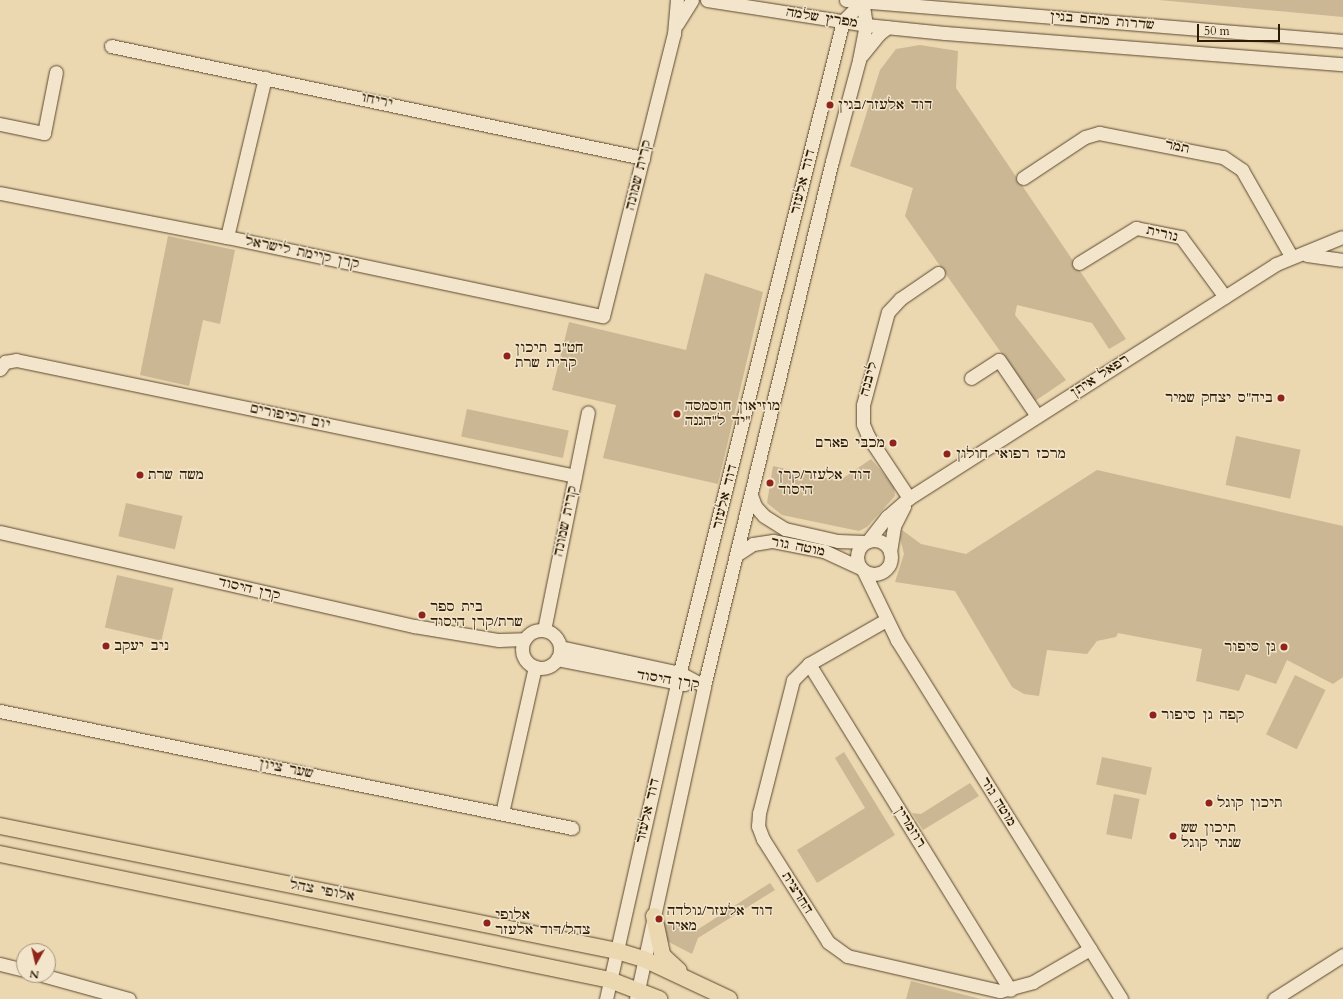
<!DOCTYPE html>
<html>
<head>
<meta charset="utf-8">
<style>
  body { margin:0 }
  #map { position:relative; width:1343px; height:999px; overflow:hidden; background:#ebd7b0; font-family:Cardo,"Frank Ruhl Libre",serif }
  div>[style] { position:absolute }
  .green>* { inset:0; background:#cbb793; transform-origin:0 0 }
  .roads { filter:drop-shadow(0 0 1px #5c492e) drop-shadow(0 0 1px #5c492e) }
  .minor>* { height:13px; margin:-6.5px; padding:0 6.5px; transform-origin:6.5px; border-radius:6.5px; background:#f2e5cc }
  .minor>.ring { margin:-6.5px; padding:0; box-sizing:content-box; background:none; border:13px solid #f2e5cc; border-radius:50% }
  .major>* { height:16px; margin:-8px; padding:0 8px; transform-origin:8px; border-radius:8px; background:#ebd7b0 }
  .dots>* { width:11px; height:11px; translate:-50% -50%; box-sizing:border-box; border:2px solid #f2e5cc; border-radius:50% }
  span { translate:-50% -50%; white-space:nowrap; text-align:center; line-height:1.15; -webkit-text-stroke:3px #f2e5cc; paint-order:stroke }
  .street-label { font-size:13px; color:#2c1a03 }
  .poi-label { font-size:13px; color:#2c1a03 }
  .left { translate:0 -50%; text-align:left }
  .right { translate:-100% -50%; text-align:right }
  .north { position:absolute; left:16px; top:943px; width:40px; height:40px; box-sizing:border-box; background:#f2e5cc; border:1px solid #a3947c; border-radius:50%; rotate:188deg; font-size:11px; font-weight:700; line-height:16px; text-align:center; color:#2c1a03 }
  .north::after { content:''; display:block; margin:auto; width:14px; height:18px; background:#8f2418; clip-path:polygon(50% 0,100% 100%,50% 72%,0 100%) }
  .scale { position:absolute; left:1197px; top:24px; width:83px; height:18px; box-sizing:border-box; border:2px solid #2c1a03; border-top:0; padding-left:5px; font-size:12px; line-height:14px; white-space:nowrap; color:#2c1a03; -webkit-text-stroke:3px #f2e5cc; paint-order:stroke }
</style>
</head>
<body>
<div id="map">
  <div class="green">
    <div style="clip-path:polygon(1159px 0,1343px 0,1343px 17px)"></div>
    <div style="clip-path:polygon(920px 45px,958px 51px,956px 88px,1126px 339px,1109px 349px,1092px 323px,1017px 305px,1015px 315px,1066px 380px,1035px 401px,905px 216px,913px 188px,850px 166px,880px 70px,896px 49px)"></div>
    <div style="clip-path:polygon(168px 236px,235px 250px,220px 324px,203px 320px,189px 386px,140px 375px)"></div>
    <div style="clip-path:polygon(705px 273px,763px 292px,718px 484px,603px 458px,616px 405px,552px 390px,569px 322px,686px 350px)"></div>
    <div style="left:467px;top:409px;width:104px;height:28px;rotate:12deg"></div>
    <div style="left:1236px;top:436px;width:66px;height:50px;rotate:12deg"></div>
    <div style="clip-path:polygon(871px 459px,894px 486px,895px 496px,867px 527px,859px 531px,782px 515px,767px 503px,773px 466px,839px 481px)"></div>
    <div style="clip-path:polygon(1097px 470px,1343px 526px,1343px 677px,1333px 684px,1287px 660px,1276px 684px,1246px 674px,1239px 691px,1196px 681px,1202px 649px,1118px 633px,1116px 637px,1097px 641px,1087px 654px,1047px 650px,1039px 696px,1024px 694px,1012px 687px,955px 591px,895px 582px,904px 554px,900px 538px,902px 530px,921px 544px,966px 554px)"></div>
    <div style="left:126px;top:503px;width:58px;height:34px;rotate:13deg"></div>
    <div style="left:117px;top:575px;width:58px;height:54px;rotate:13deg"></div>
    <div style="left:1295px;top:675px;width:34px;height:66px;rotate:26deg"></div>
    <div style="clip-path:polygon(844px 752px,895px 835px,817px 883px,797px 850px,865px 808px,835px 758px)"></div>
    <div style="left:1102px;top:757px;width:51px;height:28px;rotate:12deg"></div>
    <div style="clip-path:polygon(970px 783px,979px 796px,923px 830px,912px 813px,921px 814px)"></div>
    <div style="left:1114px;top:794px;width:26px;height:41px;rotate:11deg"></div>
    <div style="clip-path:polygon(770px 883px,775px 890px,698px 938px,692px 954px,661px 938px,657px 921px,697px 930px)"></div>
    <div style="clip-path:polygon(911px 981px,981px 999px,906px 999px)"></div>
  </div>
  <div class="roads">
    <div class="minor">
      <div style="left:707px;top:0;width:161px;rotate:8.9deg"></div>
      <div style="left:866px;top:25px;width:79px;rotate:5.8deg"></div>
      <div style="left:945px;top:33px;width:399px;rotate:4.5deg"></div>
      <div style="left:846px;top:0;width:499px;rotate:4.7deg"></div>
      <div style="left:677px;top:24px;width:28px;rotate:-58deg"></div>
      <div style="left:111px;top:46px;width:544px;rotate:11.89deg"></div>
      <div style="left:862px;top:55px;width:27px;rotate:-51deg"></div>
      <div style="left:879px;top:34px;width:11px;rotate:-38deg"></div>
      <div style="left:0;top:124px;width:45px;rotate:11.6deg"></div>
      <div style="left:44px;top:133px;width:62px;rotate:-78.9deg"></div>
      <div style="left:1023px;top:178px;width:74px;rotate:-33.5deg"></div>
      <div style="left:1085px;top:137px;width:15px;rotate:-16deg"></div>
      <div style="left:1099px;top:133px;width:126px;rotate:11deg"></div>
      <div style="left:1223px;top:157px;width:23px;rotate:34deg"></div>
      <div style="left:1242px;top:170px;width:99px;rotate:60.3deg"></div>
      <div style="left:0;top:193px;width:231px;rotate:11deg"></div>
      <div style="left:227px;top:237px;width:384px;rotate:11.9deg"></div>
      <div style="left:603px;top:316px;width:291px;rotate:-75.9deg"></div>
      <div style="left:674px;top:34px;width:34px;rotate:-85deg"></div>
      <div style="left:227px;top:237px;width:164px;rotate:-76.6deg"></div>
      <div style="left:1307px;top:255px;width:34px;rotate:8deg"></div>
      <div style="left:1079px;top:263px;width:67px;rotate:-31.6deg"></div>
      <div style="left:1136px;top:228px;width:46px;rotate:11.3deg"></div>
      <div style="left:1181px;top:237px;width:74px;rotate:53.7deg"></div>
      <div style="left:0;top:369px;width:9px;rotate:-54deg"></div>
      <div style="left:5px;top:362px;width:11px;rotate:-10deg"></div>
      <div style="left:16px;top:360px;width:571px;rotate:11.72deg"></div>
      <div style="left:971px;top:378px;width:33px;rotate:-33deg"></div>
      <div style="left:999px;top:360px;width:68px;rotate:55.8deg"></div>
      <div style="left:751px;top:495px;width:12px;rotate:70deg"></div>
      <div style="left:755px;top:506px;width:13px;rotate:48deg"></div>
      <div style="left:764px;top:516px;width:25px;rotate:32deg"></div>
      <div style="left:785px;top:529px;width:54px;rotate:12.8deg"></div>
      <div style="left:838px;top:541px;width:27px;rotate:2deg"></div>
      <div style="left:909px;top:498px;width:74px;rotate:-123.5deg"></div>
      <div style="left:868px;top:436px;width:13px;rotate:-113deg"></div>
      <div style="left:863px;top:424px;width:19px;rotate:-90deg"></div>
      <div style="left:863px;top:405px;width:96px;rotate:-75deg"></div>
      <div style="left:888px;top:312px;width:18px;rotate:-47deg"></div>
      <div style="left:900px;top:299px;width:46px;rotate:-34.4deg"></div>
      <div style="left:0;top:532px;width:425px;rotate:12.8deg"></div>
      <div style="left:414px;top:626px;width:86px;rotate:9.4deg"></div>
      <div style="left:499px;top:640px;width:25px;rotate:-2deg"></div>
      <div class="ring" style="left:857px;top:540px;width:21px;height:21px"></div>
      <div style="left:868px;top:541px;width:31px;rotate:-52deg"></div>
      <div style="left:887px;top:517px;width:29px;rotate:-41deg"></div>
      <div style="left:909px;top:498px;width:435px;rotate:-32.5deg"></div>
      <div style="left:1276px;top:264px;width:71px;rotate:-22.2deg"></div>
      <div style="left:890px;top:552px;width:26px;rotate:-81deg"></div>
      <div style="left:894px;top:526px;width:22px;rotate:-63deg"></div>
      <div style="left:736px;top:555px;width:20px;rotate:-33deg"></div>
      <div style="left:753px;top:544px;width:20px;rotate:-9deg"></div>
      <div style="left:773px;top:541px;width:52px;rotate:11.1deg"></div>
      <div style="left:824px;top:551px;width:40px;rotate:25deg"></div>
      <div style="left:864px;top:572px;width:76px;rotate:64.1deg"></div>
      <div style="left:897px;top:640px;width:423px;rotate:58deg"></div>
      <div style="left:886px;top:620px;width:89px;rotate:150.3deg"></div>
      <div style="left:809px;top:664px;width:23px;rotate:135deg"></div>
      <div style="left:793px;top:680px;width:137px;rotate:104.3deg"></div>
      <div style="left:759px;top:813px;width:13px;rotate:94deg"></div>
      <div style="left:758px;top:826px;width:14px;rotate:69deg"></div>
      <div style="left:763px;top:839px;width:122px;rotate:57.7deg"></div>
      <div style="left:828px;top:942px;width:24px;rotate:36deg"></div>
      <div style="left:847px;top:956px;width:157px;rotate:12.9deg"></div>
      <div style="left:1000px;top:991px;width:34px;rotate:-15deg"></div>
      <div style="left:1033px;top:982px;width:66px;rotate:-30.1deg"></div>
      <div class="ring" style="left:522px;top:630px;width:25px;height:25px"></div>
      <div style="left:544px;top:630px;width:222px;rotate:-78.6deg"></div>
      <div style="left:560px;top:647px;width:123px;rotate:12.2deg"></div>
      <div style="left:680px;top:673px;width:27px;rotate:28deg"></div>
      <div style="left:557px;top:659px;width:130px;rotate:11.1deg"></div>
      <div style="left:809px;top:664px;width:383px;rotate:58.3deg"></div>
      <div style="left:0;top:711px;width:584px;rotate:11.56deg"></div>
      <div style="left:502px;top:813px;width:150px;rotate:-77.3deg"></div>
      <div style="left:0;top:964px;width:25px;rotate:14deg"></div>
      <div style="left:42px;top:975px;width:90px;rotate:15.4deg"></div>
      <div style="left:606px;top:999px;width:324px;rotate:-77.3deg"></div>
      <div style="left:677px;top:683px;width:682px;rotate:-75.92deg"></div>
      <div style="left:843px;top:21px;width:27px;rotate:-45deg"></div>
      <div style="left:636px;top:999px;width:320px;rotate:-77.7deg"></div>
      <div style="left:704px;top:686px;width:540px;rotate:-76.3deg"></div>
      <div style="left:832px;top:161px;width:105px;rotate:-75deg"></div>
      <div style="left:859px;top:60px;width:36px;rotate:-79deg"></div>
      <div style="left:866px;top:25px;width:25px;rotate:-99deg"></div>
      <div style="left:1274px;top:999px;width:82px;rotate:-32.5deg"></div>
    </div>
    <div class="major">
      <div style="left:0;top:826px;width:630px;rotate:11.45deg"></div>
      <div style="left:617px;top:951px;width:28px;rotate:17deg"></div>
      <div style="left:644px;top:959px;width:94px;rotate:25.2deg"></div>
      <div style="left:0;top:854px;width:623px;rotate:11.67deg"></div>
      <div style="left:610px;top:980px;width:53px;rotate:21.2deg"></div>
      <div style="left:654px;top:916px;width:40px;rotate:78deg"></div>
      <div style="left:662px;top:955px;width:23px;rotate:43deg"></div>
    </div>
  </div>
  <div class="dots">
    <div style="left:830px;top:105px;background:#8f2418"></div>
    <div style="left:507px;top:356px;background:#8f2418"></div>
    <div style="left:1281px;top:398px;background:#8f2418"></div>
    <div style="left:677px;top:414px;background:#8f2418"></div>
    <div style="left:893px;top:443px;background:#8f2418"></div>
    <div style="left:947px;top:454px;background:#8f2418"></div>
    <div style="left:140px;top:475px;background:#8f2418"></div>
    <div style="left:770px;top:483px;background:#8f2418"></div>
    <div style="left:422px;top:615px;background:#8f2418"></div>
    <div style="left:106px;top:646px;background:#8f2418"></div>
    <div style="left:1284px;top:647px;background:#8f2418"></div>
    <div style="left:1153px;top:715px;background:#8f2418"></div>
    <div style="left:1209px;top:803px;background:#8f2418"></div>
    <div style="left:1173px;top:836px;background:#8f2418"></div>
    <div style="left:659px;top:919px;background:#8f2418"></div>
    <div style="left:487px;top:923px;background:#8f2418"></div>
  </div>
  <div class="street-label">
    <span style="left:822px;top:18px;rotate:9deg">מפרץ שלמה</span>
    <span style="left:1102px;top:21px;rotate:5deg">שדרות מנחם בגין</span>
    <span style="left:377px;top:101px;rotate:12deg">יריחו</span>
    <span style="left:1177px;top:147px;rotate:12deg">תמר</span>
    <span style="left:639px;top:175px;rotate:-76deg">קרית שמונה</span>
    <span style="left:803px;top:182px;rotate:-76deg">דוד אלעזר</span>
    <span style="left:1162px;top:234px;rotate:13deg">נורית</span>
    <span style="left:302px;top:253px;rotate:12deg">קרן קיימת לישראל</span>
    <span style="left:1100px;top:376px;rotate:-33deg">רפאל איתן</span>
    <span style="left:869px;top:379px;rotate:-75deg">ליבנה</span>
    <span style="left:290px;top:417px;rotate:12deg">יום הכיפורים</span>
    <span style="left:725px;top:497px;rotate:-76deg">דוד אלעזר</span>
    <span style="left:566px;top:521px;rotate:-78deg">קרית שמונה</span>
    <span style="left:798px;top:547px;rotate:11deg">מוטה גור</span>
    <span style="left:249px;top:589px;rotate:13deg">קרן היסוד</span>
    <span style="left:668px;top:680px;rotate:9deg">קרן היסוד</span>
    <span style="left:286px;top:769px;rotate:11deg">שער ציון</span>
    <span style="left:998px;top:802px;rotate:58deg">מוטה גור</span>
    <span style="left:648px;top:811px;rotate:-77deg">דוד אלעזר</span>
    <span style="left:910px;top:827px;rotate:58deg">רוזמרין</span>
    <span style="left:322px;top:891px;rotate:11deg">אלופי צהל</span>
    <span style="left:797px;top:893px;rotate:58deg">החרצית</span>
  </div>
  <div class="poi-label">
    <span class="left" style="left:838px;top:105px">דוד אלעזר/בגין</span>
    <span class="left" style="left:515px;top:356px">חט"ב תיכון<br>קרית שרת</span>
    <span class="right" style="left:1273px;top:398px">ביה"ס יצחק שמיר</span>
    <span class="left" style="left:685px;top:414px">מוזיאון חוסמסה<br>יד ל"הגנה"</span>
    <span class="right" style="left:885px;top:443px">מכבי פארם</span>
    <span class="left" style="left:956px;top:454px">מרכז רפואי חולון</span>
    <span class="left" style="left:148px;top:475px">משה שרת</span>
    <span class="left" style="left:778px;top:483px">דוד אלעזר/קרן<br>היסוד</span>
    <span class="left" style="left:430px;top:615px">בית ספר<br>שרת/קרן היסוד</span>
    <span class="left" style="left:114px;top:646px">ניב יעקב</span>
    <span class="right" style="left:1276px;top:647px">גן סיפור</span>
    <span class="left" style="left:1161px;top:715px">קפה גן סיפור</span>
    <span class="left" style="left:1217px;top:803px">תיכון קוגל</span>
    <span class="left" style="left:1181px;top:836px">תיכון שש<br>שנתי קוגל</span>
    <span class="left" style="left:667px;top:919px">דוד אלעזר/גולדה<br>מאיר</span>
    <span class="left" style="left:495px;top:923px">אלופי<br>צהל/דוד אלעזר</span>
  </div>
  <div class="north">N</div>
  <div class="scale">50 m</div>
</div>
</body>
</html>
